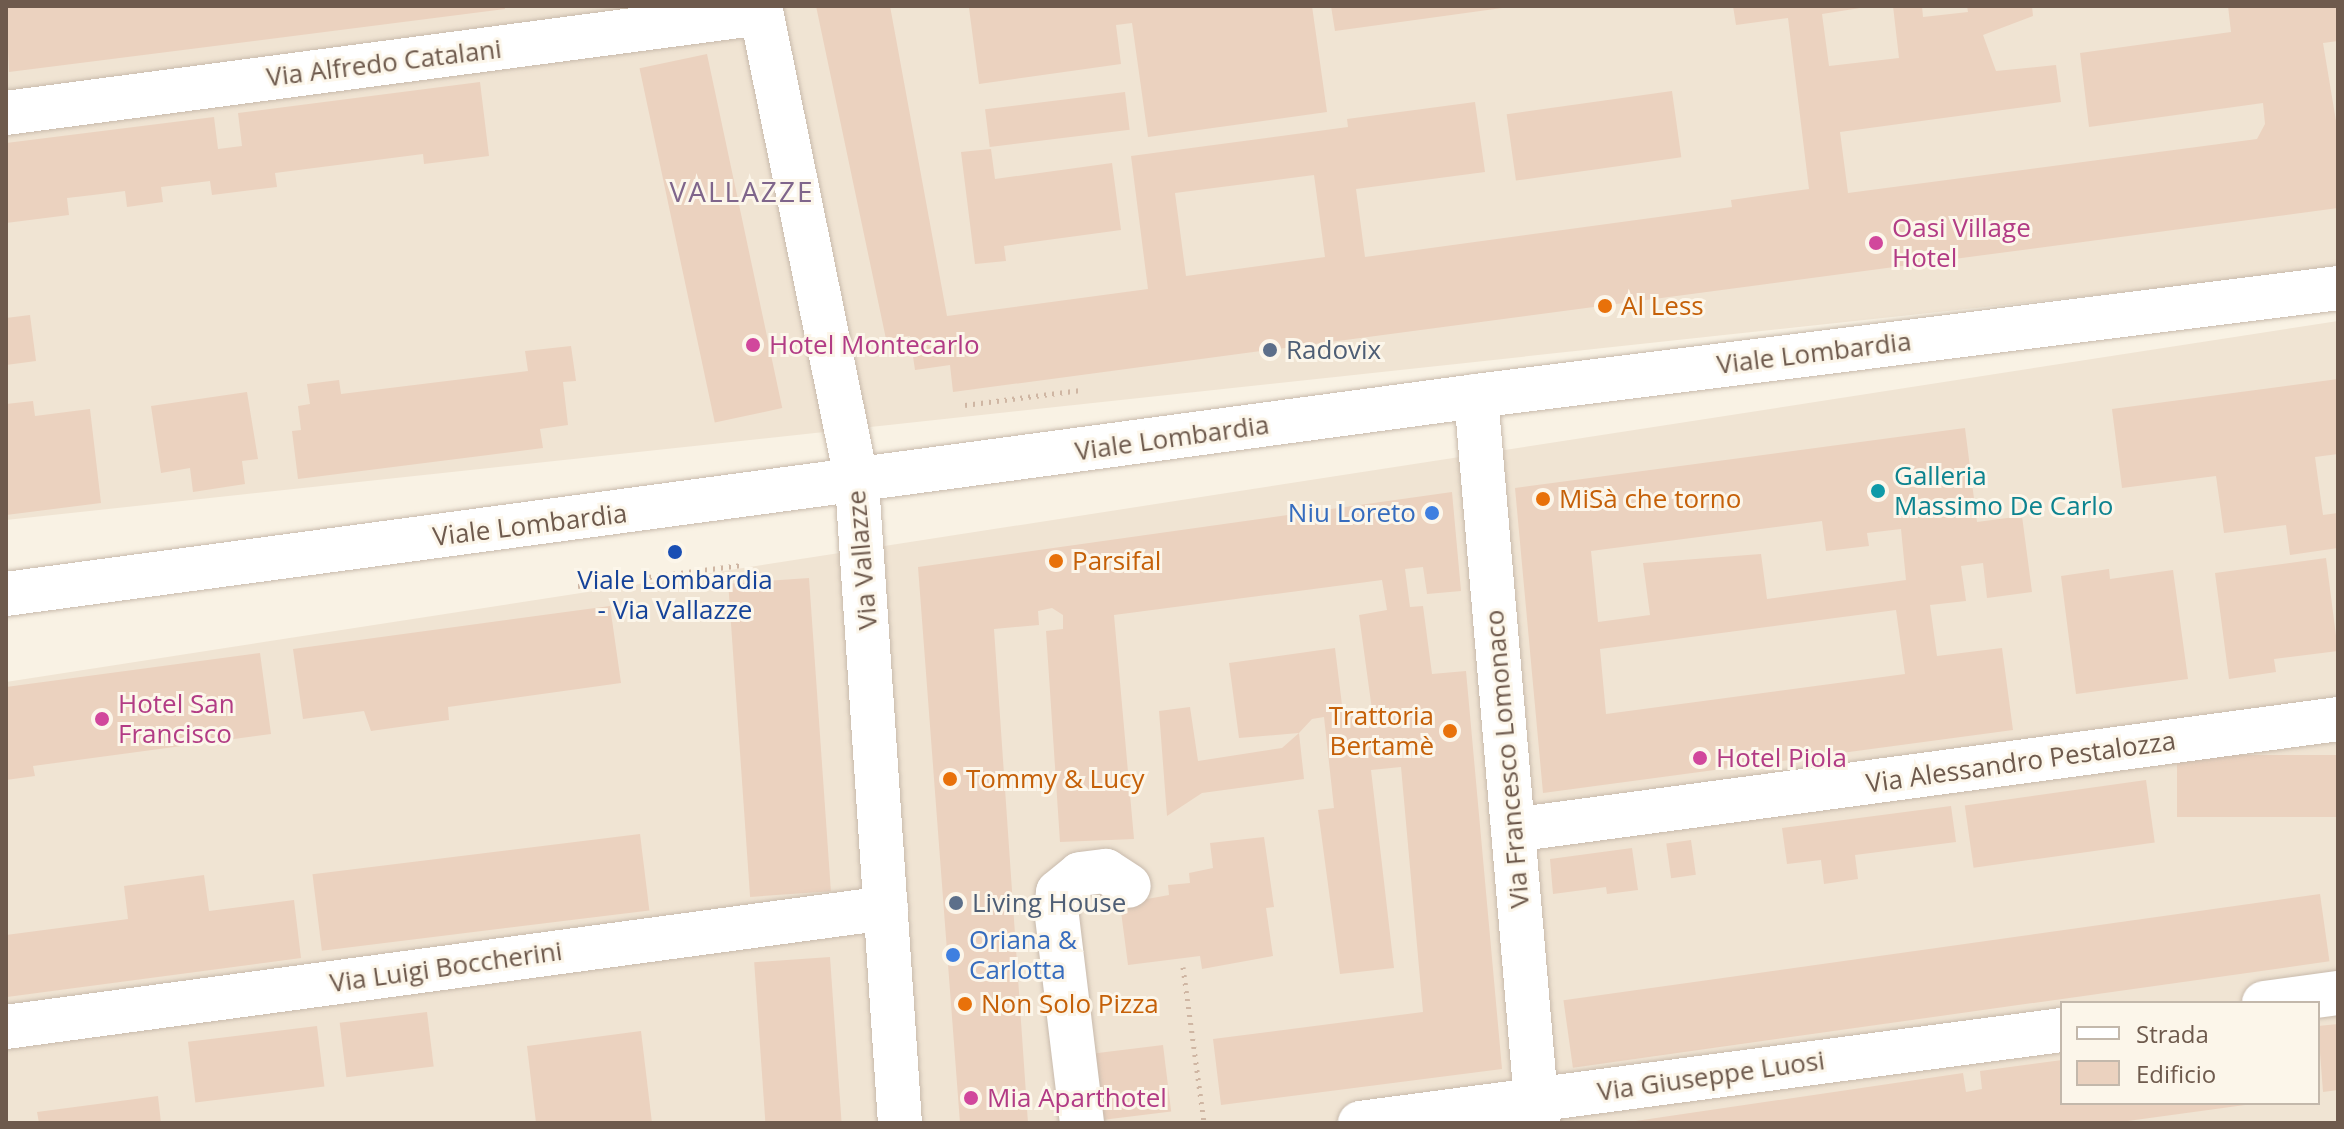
<!DOCTYPE html>
<html>
<head>
<meta charset="utf-8">
<style>
  body { margin:0 }
  #map { position:relative; width:2344px; height:1129px; overflow:hidden; background:#f9f2e4; font-family:"Open Sans",sans-serif }
  div>[style] { position:absolute }
  .residential>* { inset:0; background:#f0e4d3 }
  .building>* { inset:0; background:#ebd2bf; transform-origin:0 0 }
  .path>* { height:5px; margin-top:-2.5px; transform-origin:0; background:repeating-linear-gradient(90deg,#cfb6a3 0 2px,transparent 0 8px) }
  .roads { filter:drop-shadow(0 0 2px #c8baac) drop-shadow(0 0 2px #c8baac) }
  .minor>* { height:44px; margin:-22px; padding:0 22px; transform-origin:22px; border-radius:22px; background:#fff }
  .dots>* { width:22px; height:22px; translate:-50% -50%; box-sizing:border-box; border:4px solid #fcf6ea; border-radius:50% }
  span { translate:-50% -50%; white-space:nowrap; text-align:center; line-height:1.15; -webkit-text-stroke:6px #fcf6ea; paint-order:stroke }
  .street-label { font-size:26px; color:#6e5a4d }
  .hotel-label { font-size:26px; color:#b23c85 }
  .left { translate:0 -50%; text-align:left }
  .food-label { font-size:26px; color:#c56008 }
  .right { translate:-100% -50%; text-align:right }
  .service-label { font-size:26px; color:#4e5e75 }
  .culture-label { font-size:26px; color:#0d838f }
  .shop-label { font-size:26px; color:#366cbe }
  .transit-label { font-size:26px; color:#164399 }
  .neighbourhood-label { font-size:28px; color:#7f658b; letter-spacing:2px }
  .frame { position:absolute; inset:0; border:8px solid #6e5a4d; pointer-events:none }
  .legend { position:absolute; left:2060px; top:1001px; width:260px; height:104px; box-sizing:border-box; background:#fcf6ea; border:2px solid #c3b8ab; margin:0; padding:10px 14px; list-style:none; font-size:24px; color:#6e5a4d }
  .legend li { display:flex; align-items:center; gap:16px; height:40px }
  .legend b { width:40px; border:2px solid #c3b8ab }
</style>
</head>
<body>
<div id="map">
  <div class="residential">
    <div style="clip-path:polygon(6px 6px,2338px 6px,2338px 269px,6px 520px)"></div>
    <div style="clip-path:polygon(evenodd,2338px 321px,2338px 1123px,6px 1123px,6px 682px,2338px 321px,2062px 1003px,2318px 1003px,2318px 1103px,2062px 1103px,2062px 1003px)"></div>
  </div>
  <div class="building">
    <div style="clip-path:polygon(6px 6px,504px 6px,505px 9px,9px 72px)"></div>
    <div style="clip-path:polygon(evenodd,816px 6px,890px 6px,947px 316px,1148px 289px,1131px 156px,1348px 127px,1347px 119px,1475px 102px,1485px 172px,1356px 189px,1365px 257px,1732px 207px,1731px 200px,1809px 189px,1788px 18px,1736px 25px,1733px 6px,1873px 6px,1822px 14px,1829px 66px,1899px 58px,1893px 6px,1922px 6px,1923px 17px,1968px 12px,1967px 6px,2032px 6px,2033px 16px,1983px 35px,1996px 71px,2056px 65px,2061px 102px,1840px 132px,1848px 193px,2257px 139px,2265px 124px,2263px 103px,2089px 127px,2080px 53px,2231px 32px,2228px 6px,2338px 6px,2338px 41px,2323px 43px,2338px 133px,2338px 208px,953px 392px,950px 365px,915px 370px,910px 336px,886px 339px,816px 6px,1314px 175px,1325px 257px,1186px 276px,1175px 193px,1314px 175px)"></div>
    <div style="clip-path:polygon(985px 6px,1312px 6px,1327px 112px,1148px 137px,1132px 23px,1116px 25px,1121px 64px,979px 84px,969px 8px)"></div>
    <div style="clip-path:polygon(1331px 6px,1502px 6px,1502px 8px,1335px 31px)"></div>
    <div style="left:707px;top:54px;width:362px;height:69px;rotate:78deg"></div>
    <div style="clip-path:polygon(480px 82px,489px 156px,424px 164px,423px 154px,275px 173px,277px 187px,212px 195px,210px 181px,161px 187px,163px 202px,127px 207px,125px 191px,93px 195px,67px 198px,69px 215px,6px 223px,6px 143px,214px 117px,218px 149px,242px 146px,238px 113px)"></div>
    <div style="left:1672px;top:91px;width:67px;height:167px;rotate:82deg"></div>
    <div style="left:1125px;top:92px;width:38px;height:141px;rotate:83deg"></div>
    <div style="clip-path:polygon(991px 149px,995px 179px,1112px 163px,1121px 230px,1004px 246px,1006px 261px,975px 264px,961px 152px)"></div>
    <div style="clip-path:polygon(30px 315px,36px 361px,6px 365px,6px 318px)"></div>
    <div style="clip-path:polygon(571px 346px,576px 381px,563px 382px,568px 425px,540px 429px,543px 448px,298px 479px,292px 431px,301px 430px,298px 406px,310px 404px,307px 384px,339px 380px,341px 394px,528px 371px,525px 351px)"></div>
    <div style="clip-path:polygon(2338px 379px,2338px 454px,2315px 457px,2323px 515px,2338px 513px,2338px 548px,2290px 555px,2286px 525px,2224px 533px,2216px 476px,2122px 488px,2112px 409px)"></div>
    <div style="clip-path:polygon(247px 392px,258px 459px,242px 461px,245px 484px,193px 492px,190px 468px,161px 473px,151px 406px)"></div>
    <div style="clip-path:polygon(33px 401px,35px 416px,90px 409px,101px 503px,6px 515px,6px 404px)"></div>
    <div style="clip-path:polygon(evenodd,1965px 428px,1977px 522px,2022px 516px,2032px 592px,1987px 598px,1983px 563px,1961px 566px,1966px 601px,1930px 605px,1937px 656px,2002px 648px,2013px 730px,1543px 793px,1515px 488px,1965px 428px,1822px 521px,1826px 551px,1869px 546px,1867px 533px,1901px 529px,1906px 580px,1767px 599px,1761px 554px,1643px 563px,1650px 615px,1598px 622px,1591px 551px,1822px 521px,1965px 428px,1896px 610px,1905px 674px,1606px 714px,1600px 649px,1896px 610px)"></div>
    <div style="clip-path:polygon(1452px 492px,1461px 591px,1427px 594px,1423px 567px,1405px 569px,1410px 607px,1423px 606px,1432px 674px,1466px 671px,1502px 1069px,1221px 1105px,1213px 1039px,1423px 1012px,1401px 767px,1371px 770px,1394px 968px,1340px 974px,1318px 810px,1334px 808px,1324px 717px,1312px 719px,1299px 733px,1304px 779px,1202px 793px,1167px 816px,1159px 711px,1190px 707px,1198px 761px,1282px 748px,1299px 733px,1239px 738px,1229px 663px,1335px 648px,1343px 713px,1372px 710px,1359px 615px,1387px 610px,1382px 580px,1114px 615px,1134px 839px,1060px 842px,1046px 631px,1063px 629px,1063px 615px,1052px 608px,1038px 611px,1039px 625px,994px 629px,1028px 1123px,960px 1123px,918px 567px)"></div>
    <div style="clip-path:polygon(2326px 558px,2338px 651px,2274px 659px,2276px 672px,2229px 679px,2215px 573px)"></div>
    <div style="clip-path:polygon(2109px 569px,2110px 579px,2173px 570px,2188px 679px,2076px 694px,2061px 576px)"></div>
    <div style="left:809px;top:578px;width:314px;height:81px;rotate:86deg"></div>
    <div style="clip-path:polygon(610px 606px,621px 683px,448px 707px,449px 720px,371px 731px,364px 711px,303px 719px,293px 649px)"></div>
    <div style="clip-path:polygon(260px 653px,271px 734px,33px 766px,35px 776px,6px 780px,6px 687px)"></div>
    <div style="left:2338px;top:755px;width:62px;height:161px;rotate:90deg"></div>
    <div style="left:2146px;top:780px;width:63px;height:183px;rotate:82deg"></div>
    <div style="clip-path:polygon(1951px 806px,1956px 842px,1855px 855px,1858px 879px,1824px 884px,1821px 860px,1787px 864px,1782px 828px)"></div>
    <div style="left:640px;top:834px;width:77px;height:330px;rotate:83deg"></div>
    <div style="clip-path:polygon(1264px 837px,1274px 907px,1266px 908px,1273px 956px,1202px 969px,1200px 956px,1128px 965px,1120px 904px,1169px 895px,1168px 885px,1190px 883px,1189px 873px,1213px 868px,1210px 843px)"></div>
    <div style="left:1691px;top:840px;width:35px;height:25px;rotate:82deg"></div>
    <div style="clip-path:polygon(1632px 848px,1638px 890px,1607px 894px,1606px 887px,1553px 894px,1550px 859px)"></div>
    <div style="clip-path:polygon(204px 875px,209px 911px,294px 900px,301px 958px,7px 997px,6px 935px,128px 919px,124px 886px)"></div>
    <div style="left:2320px;top:894px;width:68px;height:764px;rotate:82deg"></div>
    <div style="left:830px;top:957px;width:166px;height:76px;rotate:86deg"></div>
    <div style="left:427px;top:1012px;width:55px;height:88px;rotate:83deg"></div>
    <div style="clip-path:polygon(2338px 1024px,2338px 1090px,2323px 1092px,2318px 1026px)"></div>
    <div style="left:317px;top:1026px;width:61px;height:130px;rotate:83deg"></div>
    <div style="clip-path:polygon(641px 1031px,652px 1123px,536px 1123px,527px 1046px)"></div>
    <div style="left:1163px;top:1045px;width:67px;height:78px;rotate:83deg"></div>
    <div style="clip-path:polygon(2062px 1060px,2062px 1103px,2245px 1105px,2113px 1123px,1622px 1123px,1963px 1073px,1966px 1092px,1982px 1089px,1980px 1071px)"></div>
    <div style="clip-path:polygon(158px 1096px,161px 1123px,39px 1123px,37px 1112px)"></div>
  </div>
  <div class="path">
    <div style="left:965px;top:405px;width:117px;rotate:-7.4deg"></div>
    <div style="left:578px;top:586px;width:165px;rotate:-7.3deg"></div>
    <div style="left:1183px;top:967px;width:157px;rotate:82.3deg"></div>
  </div>
  <div class="roads">
    <div class="minor">
      <div style="left:760px;top:6px;width:487px;rotate:78.5deg"></div>
      <div style="left:857px;top:483px;width:641px;rotate:86.16deg"></div>
      <div style="left:6px;top:113px;width:762px;rotate:-7.54deg"></div>
      <div style="left:1476px;top:396px;width:730px;rotate:85.13deg"></div>
      <div style="left:6px;top:594px;width:1483px;rotate:-7.67deg"></div>
      <div style="left:1476px;top:396px;width:869px;rotate:-7.14deg"></div>
      <div style="left:1513px;top:830px;width:832px;rotate:-7.66deg"></div>
      <div style="left:2264px;top:1003px;width:75px;rotate:-7.7deg"></div>
      <div style="left:6px;top:1027px;width:888px;rotate:-7.7deg"></div>
      <div style="left:1082px;top:1123px;width:216px;rotate:-96.9deg"></div>
      <div style="left:1056px;top:909px;width:17px;rotate:-83deg"></div>
      <div style="left:1058px;top:892px;width:28px;rotate:-39deg"></div>
      <div style="left:1080px;top:874px;width:26px;rotate:-7deg"></div>
      <div style="left:1106px;top:871px;width:27px;rotate:33deg"></div>
      <div style="left:1360px;top:1123px;width:708px;rotate:-7.55deg"></div>
    </div>
  </div>
  <div class="dots">
    <div style="left:1876px;top:243px;background:#d1479c"></div>
    <div style="left:1605px;top:306px;background:#e8710a"></div>
    <div style="left:753px;top:345px;background:#d1479c"></div>
    <div style="left:1270px;top:350px;background:#5c6f8a"></div>
    <div style="left:1878px;top:491px;background:#0f9aa8"></div>
    <div style="left:1543px;top:499px;background:#e8710a"></div>
    <div style="left:1432px;top:513px;background:#3f7fe0"></div>
    <div style="left:675px;top:552px;background:#1a4fb4"></div>
    <div style="left:1056px;top:561px;background:#e8710a"></div>
    <div style="left:102px;top:719px;background:#d1479c"></div>
    <div style="left:1450px;top:731px;background:#e8710a"></div>
    <div style="left:1700px;top:758px;background:#d1479c"></div>
    <div style="left:950px;top:779px;background:#e8710a"></div>
    <div style="left:956px;top:903px;background:#5c6f8a"></div>
    <div style="left:953px;top:955px;background:#3f7fe0"></div>
    <div style="left:965px;top:1004px;background:#e8710a"></div>
    <div style="left:971px;top:1098px;background:#d1479c"></div>
  </div>
  <div class="street-label">
    <span style="left:384px;top:63px;rotate:-7deg">Via Alfredo Catalani</span>
    <span style="left:1814px;top:353px;rotate:-7deg">Viale Lombardia</span>
    <span style="left:1172px;top:438px;rotate:-8deg">Viale Lombardia</span>
    <span style="left:530px;top:525px;rotate:-7deg">Viale Lombardia</span>
    <span style="left:862px;top:560px;rotate:-95deg">Via Vallazze</span>
    <span style="left:1507px;top:759px;rotate:-95deg">Via Francesco Lomonaco</span>
    <span style="left:2021px;top:762px;rotate:-8deg">Via Alessandro Pestalozza</span>
    <span style="left:446px;top:967px;rotate:-8deg">Via Luigi Boccherini</span>
    <span style="left:1711px;top:1076px;rotate:-8deg">Via Giuseppe Luosi</span>
  </div>
  <div class="hotel-label">
    <span class="left" style="left:1892px;top:243px">Oasi Village<br>Hotel</span>
    <span class="left" style="left:769px;top:345px">Hotel Montecarlo</span>
    <span class="left" style="left:118px;top:719px">Hotel San<br>Francisco</span>
    <span class="left" style="left:1716px;top:758px">Hotel Piola</span>
    <span class="left" style="left:987px;top:1098px">Mia Aparthotel</span>
  </div>
  <div class="food-label">
    <span class="left" style="left:1621px;top:306px">Al Less</span>
    <span class="left" style="left:1559px;top:499px">MiSà che torno</span>
    <span class="left" style="left:1072px;top:561px">Parsifal</span>
    <span class="right" style="left:1434px;top:731px">Trattoria<br>Bertamè</span>
    <span class="left" style="left:966px;top:779px">Tommy &amp; Lucy</span>
    <span class="left" style="left:981px;top:1004px">Non Solo Pizza</span>
  </div>
  <div class="service-label">
    <span class="left" style="left:1286px;top:350px">Radovix</span>
    <span class="left" style="left:972px;top:903px">Living House</span>
  </div>
  <div class="culture-label">
    <span class="left" style="left:1894px;top:491px">Galleria<br>Massimo De Carlo</span>
  </div>
  <div class="shop-label">
    <span class="right" style="left:1416px;top:513px">Niu Loreto</span>
    <span class="left" style="left:969px;top:955px">Oriana &amp;<br>Carlotta</span>
  </div>
  <div class="transit-label">
    <span style="left:675px;top:595px">Viale Lombardia<br>- Via Vallazze</span>
  </div>
  <div class="neighbourhood-label">
    <span style="left:742px;top:191px">VALLAZZE</span>
  </div>
  <div class="frame"></div>
  <ul class="legend">
  <li><b style="height:10px;background:#fff"></b>Strada</li>
  <li><b style="height:22px;background:#ebd2bf"></b>Edificio</li>
  </ul>
</div>
</body>
</html>
